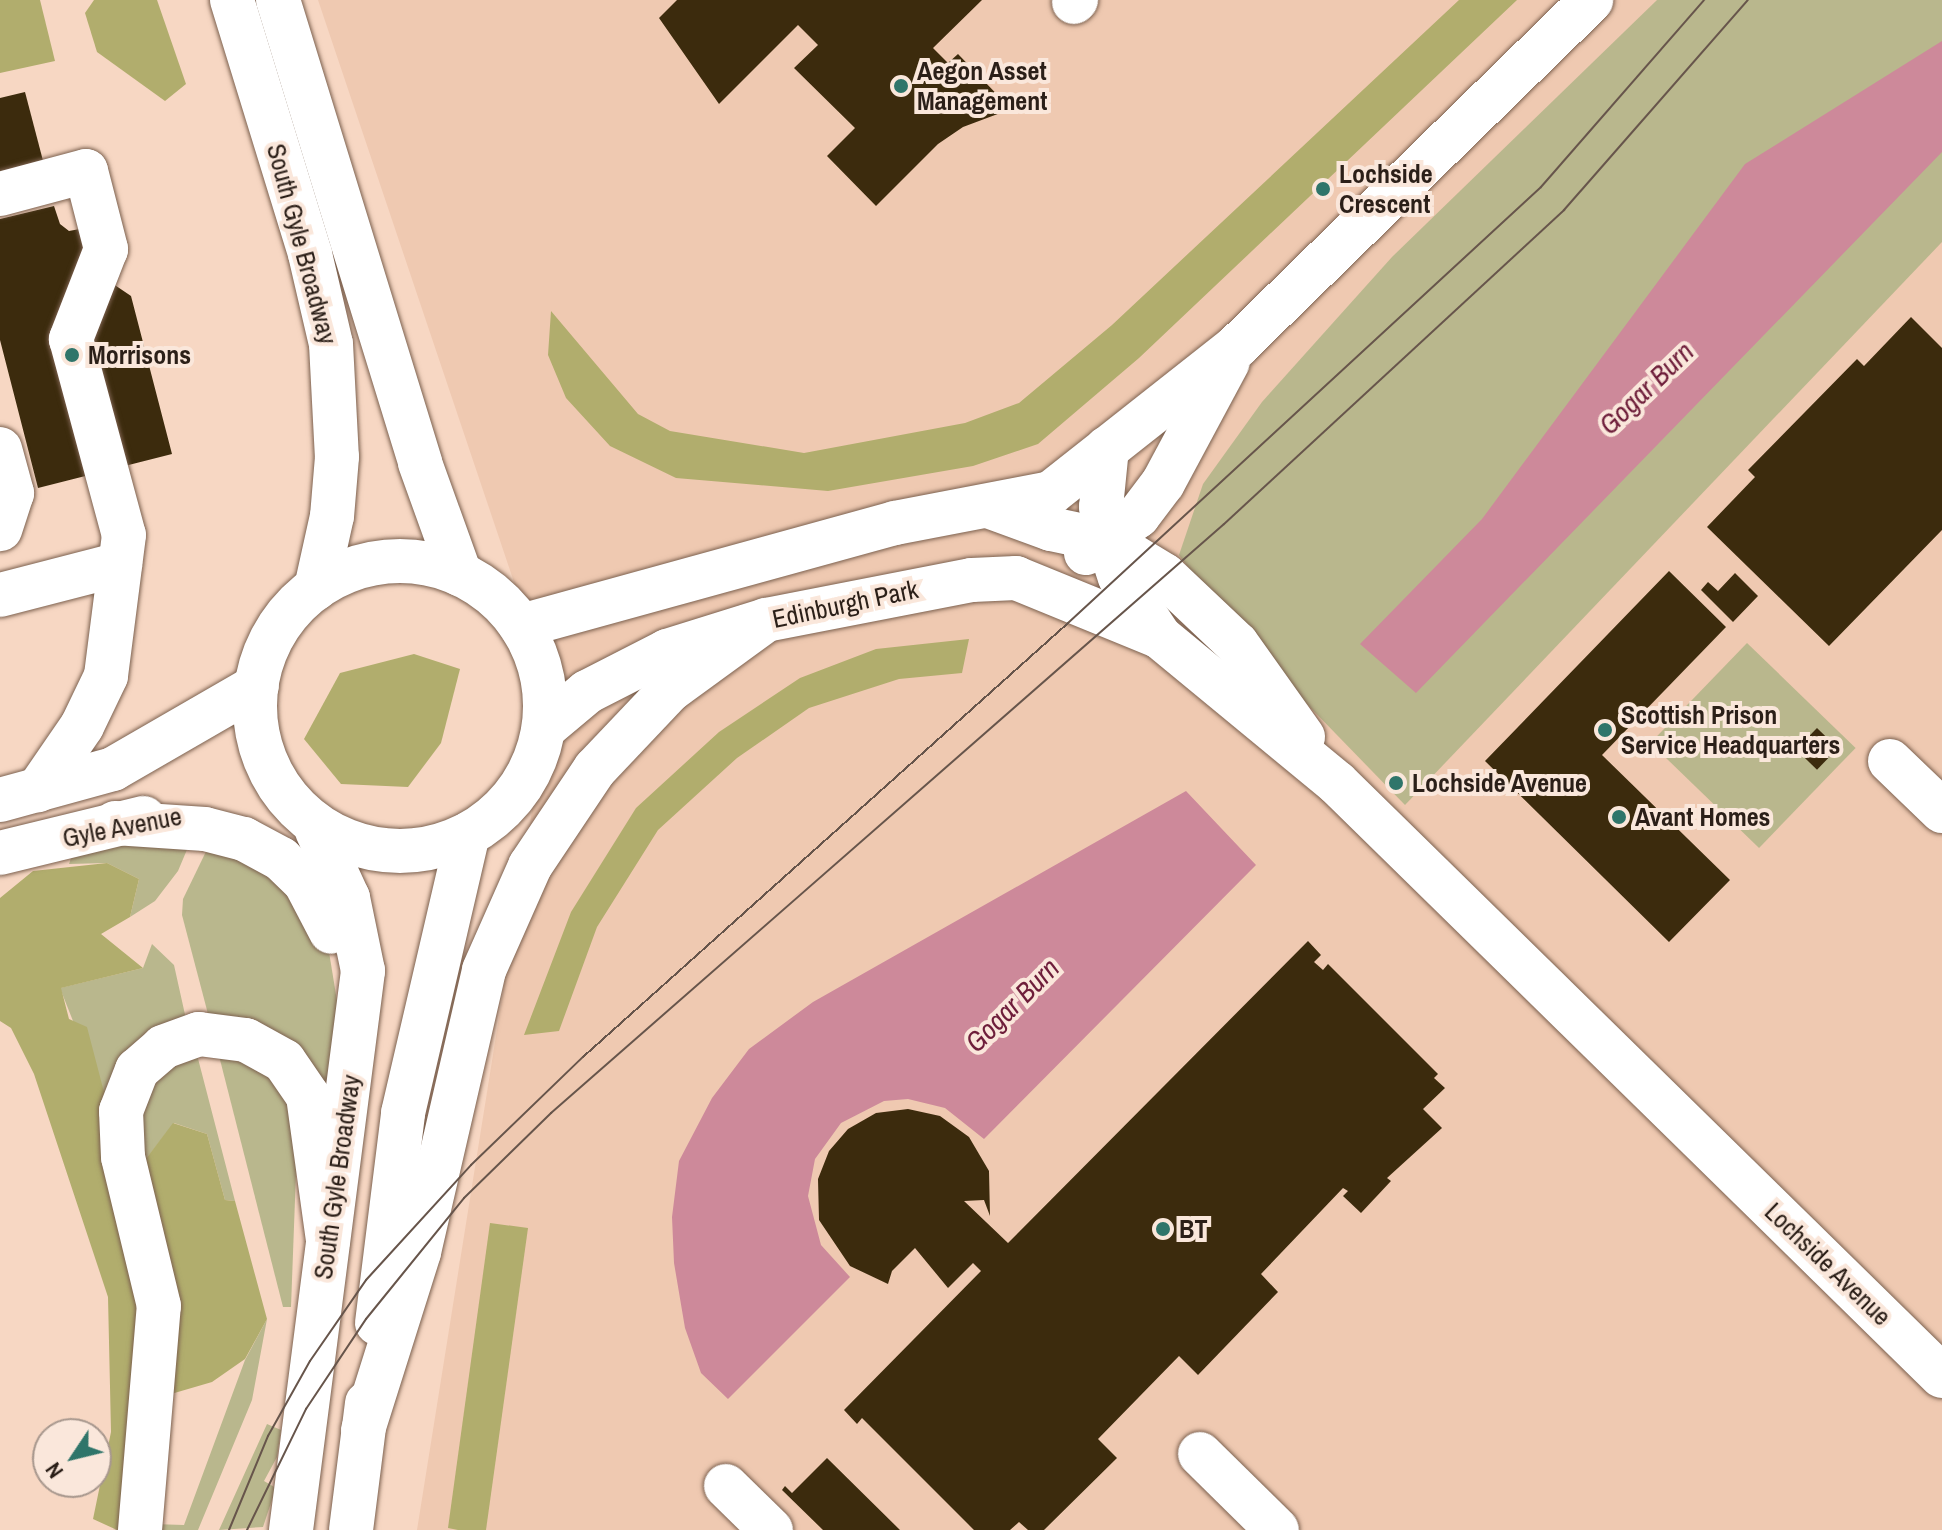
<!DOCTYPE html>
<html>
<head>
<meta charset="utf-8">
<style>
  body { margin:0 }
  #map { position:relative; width:1942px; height:1530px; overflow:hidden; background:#f7d7c3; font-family:"Archivo Narrow",sans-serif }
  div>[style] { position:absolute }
  .built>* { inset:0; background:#efc9b1 }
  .green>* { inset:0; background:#b9b78d; transform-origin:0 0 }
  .forest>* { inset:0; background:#b1ad6d }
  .water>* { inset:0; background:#cd899a }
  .building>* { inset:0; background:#3c2b0d; transform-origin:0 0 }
  .roads { filter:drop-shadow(0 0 2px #7c614f) drop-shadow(0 0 2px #7c614f) }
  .minor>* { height:44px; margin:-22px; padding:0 22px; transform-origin:22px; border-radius:22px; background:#fff }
  .minor>.ring { margin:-22px; padding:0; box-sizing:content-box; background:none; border:44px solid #fff; border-radius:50% }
  .tram>* { height:2px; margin:-1px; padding:0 1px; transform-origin:1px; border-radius:1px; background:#67554b }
  .dots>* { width:22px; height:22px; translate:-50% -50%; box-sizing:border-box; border:4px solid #fae7db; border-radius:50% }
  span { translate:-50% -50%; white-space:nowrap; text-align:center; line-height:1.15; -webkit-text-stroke:8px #fae7db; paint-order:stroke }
  .poi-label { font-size:26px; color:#2b1f18; font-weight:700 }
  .left { translate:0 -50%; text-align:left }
  .street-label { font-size:26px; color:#2b1f18 }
  .water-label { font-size:28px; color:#6e1e3a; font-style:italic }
  .north { position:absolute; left:32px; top:1418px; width:80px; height:80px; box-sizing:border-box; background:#fae7db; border:2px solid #a7978d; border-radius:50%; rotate:235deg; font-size:22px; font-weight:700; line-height:32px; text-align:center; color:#2b1f18 }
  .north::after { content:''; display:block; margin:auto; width:28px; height:36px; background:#2f756a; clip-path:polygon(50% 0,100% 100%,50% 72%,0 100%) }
</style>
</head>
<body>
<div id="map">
  <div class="built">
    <div style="clip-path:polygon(318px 0,1942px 0,1942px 1530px,417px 1530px,551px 692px)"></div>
  </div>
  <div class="green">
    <div style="clip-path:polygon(1657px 0,1942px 0,1942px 242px,1405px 805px,1233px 628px,1179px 555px,1203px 484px,1262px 402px,1392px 257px)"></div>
    <div style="left:1747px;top:643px;width:151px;height:139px;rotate:44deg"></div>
    <div style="clip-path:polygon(194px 833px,178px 871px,155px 901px,130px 917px,139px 879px,107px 863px,69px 864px,73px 852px)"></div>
    <div style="clip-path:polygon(214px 835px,261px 850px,328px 946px,339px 1013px,333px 1081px,320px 1082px,208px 1014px,182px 915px,183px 899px)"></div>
    <div style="clip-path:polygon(152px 944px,174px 965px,186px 1019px,110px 1115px,60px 988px,143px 968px)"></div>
    <div style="clip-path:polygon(216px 1044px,283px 1079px,297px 1146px,291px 1307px,283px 1307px)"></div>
    <div style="clip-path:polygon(195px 1047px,235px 1201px,225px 1200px,207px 1134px,174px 1123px,139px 1168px,143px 1085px)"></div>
    <div style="clip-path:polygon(267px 1319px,252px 1400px,198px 1530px,152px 1530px,153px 1524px,184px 1525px,245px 1360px)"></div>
    <div style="clip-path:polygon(267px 1424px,281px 1430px,277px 1457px,264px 1481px,276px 1488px,263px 1527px,219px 1530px)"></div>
  </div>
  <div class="forest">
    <div style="clip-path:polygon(0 0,40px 0,55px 61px,0 73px)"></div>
    <div style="clip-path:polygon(94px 0,157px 0,186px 84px,165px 101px,97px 52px,85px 13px)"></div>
    <div style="clip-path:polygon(1459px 0,1517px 0,1139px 358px,1038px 444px,973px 466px,828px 491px,676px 478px,610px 446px,566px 398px,548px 355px,551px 311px,638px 414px,670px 431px,804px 453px,965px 423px,1019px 403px,1112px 325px)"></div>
    <div style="clip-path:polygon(969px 639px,962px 673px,899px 679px,809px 708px,737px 758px,658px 830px,597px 927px,559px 1031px,524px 1035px,571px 912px,636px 808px,719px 732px,800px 678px,876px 649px)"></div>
    <div style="clip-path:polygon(414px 654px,460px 669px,441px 743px,408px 787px,341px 784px,304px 739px,340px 673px)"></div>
    <div style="clip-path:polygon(107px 863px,139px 879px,130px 917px,101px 934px,143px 968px,61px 988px,69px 1019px,87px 1027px,110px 1115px,139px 1168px,173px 1123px,207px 1134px,225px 1200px,235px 1201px,267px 1319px,245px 1359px,212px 1382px,171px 1394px,132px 1522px,117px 1530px,93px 1519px,111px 1432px,108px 1297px,34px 1074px,11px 1028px,0 1021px,0 898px,33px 871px)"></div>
    <div style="clip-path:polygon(490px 1223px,528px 1228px,486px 1530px,458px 1530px,448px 1528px)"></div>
  </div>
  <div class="water">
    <div style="clip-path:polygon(1942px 41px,1942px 152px,1416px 693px,1360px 644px,1482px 519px,1745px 164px)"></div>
    <div style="clip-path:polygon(1186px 791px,1256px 865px,984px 1139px,945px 1108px,908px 1099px,884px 1101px,841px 1123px,815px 1159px,808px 1196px,821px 1245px,850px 1277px,728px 1399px,701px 1373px,685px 1328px,674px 1263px,672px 1217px,679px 1161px,712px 1098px,749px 1049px,813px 1002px)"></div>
  </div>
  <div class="building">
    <div style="clip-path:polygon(677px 0,982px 0,933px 48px,948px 63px,958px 54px,1011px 109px,963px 127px,938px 144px,876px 206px,827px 156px,855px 128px,794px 68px,818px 45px,798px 25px,719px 104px,659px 18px)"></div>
    <div style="clip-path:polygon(25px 92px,47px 176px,0 189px,0 98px)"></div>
    <div style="clip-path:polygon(54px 206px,60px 224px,69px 231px,85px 228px,94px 271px,131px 296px,172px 454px,38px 488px,0 340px,0 219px)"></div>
    <div style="clip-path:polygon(1911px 317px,1942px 348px,1942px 530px,1829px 646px,1707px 527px,1755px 477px,1748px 470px,1857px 359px,1864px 366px)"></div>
    <div style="clip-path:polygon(1669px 571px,1726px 627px,1602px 755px,1730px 880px,1669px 942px,1485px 761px)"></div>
    <div style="clip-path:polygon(1735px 573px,1758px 596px,1733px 622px,1701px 590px,1708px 582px,1718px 591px)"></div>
    <div style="left:1817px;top:728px;width:29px;height:30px;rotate:44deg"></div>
    <div style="clip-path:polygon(1308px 941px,1321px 955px,1314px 962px,1323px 970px,1328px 964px,1438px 1074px,1434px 1078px,1445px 1088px,1423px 1109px,1442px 1128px,1387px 1178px,1391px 1181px,1361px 1213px,1343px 1196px,1348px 1191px,1343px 1188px,1261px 1274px,1278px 1292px,1198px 1375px,1179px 1356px,1098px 1439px,1117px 1458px,1044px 1530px,1028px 1530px,1019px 1522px,1010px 1530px,974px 1530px,862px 1418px,857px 1424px,844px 1410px,981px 1271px,973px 1263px,948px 1288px,915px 1248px,892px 1271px,888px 1284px,850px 1266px,819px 1220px,818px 1179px,829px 1151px,848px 1129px,876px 1113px,908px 1109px,940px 1116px,969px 1137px,989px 1171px,990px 1216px,984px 1200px,964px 1201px,1008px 1243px)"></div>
    <div style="clip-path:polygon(827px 1458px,900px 1530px,823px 1530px,782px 1490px,785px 1486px,792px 1493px)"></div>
  </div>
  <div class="roads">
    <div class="minor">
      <div style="left:232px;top:0;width:266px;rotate:72.9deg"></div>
      <div style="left:310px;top:254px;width:92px;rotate:76.9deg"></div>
      <div style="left:331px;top:344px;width:113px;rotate:87deg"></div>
      <div style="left:337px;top:457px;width:59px;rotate:94.8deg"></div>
      <div style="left:332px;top:516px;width:74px;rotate:102.5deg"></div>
      <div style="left:278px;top:0;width:484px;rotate:72.9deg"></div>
      <div style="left:420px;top:463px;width:118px;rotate:70.2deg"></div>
      <div style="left:1074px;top:2px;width:3px;rotate:-45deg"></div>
      <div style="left:0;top:194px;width:89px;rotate:-15deg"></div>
      <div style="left:86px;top:171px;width:81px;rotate:75.6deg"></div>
      <div style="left:106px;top:249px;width:97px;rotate:111.3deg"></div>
      <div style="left:71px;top:339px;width:203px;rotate:74.9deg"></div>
      <div style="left:124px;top:535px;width:142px;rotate:97.3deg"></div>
      <div style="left:106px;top:676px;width:55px;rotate:115.6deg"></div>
      <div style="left:82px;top:726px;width:78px;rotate:124.5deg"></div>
      <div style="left:1107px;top:448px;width:59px;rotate:95.8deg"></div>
      <div style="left:1101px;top:507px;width:35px;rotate:78deg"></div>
      <div style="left:1108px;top:541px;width:38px;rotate:72deg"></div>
      <div style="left:1120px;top:577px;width:72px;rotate:56.3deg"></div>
      <div style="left:1160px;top:637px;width:229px;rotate:39.5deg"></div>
      <div style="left:1337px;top:783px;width:847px;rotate:44.43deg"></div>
      <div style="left:0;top:449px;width:46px;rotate:74.7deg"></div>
      <div style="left:12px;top:493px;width:38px;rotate:108deg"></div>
      <div style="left:991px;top:507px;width:64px;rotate:20.1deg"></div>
      <div style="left:1051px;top:529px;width:58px;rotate:11.9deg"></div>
      <div style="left:1108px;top:541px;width:66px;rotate:31.3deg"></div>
      <div style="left:1164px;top:575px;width:100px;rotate:43.4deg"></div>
      <div style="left:1237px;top:644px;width:114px;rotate:54.6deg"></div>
      <div style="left:1086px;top:553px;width:64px;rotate:-35.4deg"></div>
      <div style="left:1138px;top:516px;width:41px;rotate:-52.9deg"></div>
      <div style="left:1163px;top:483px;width:137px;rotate:-61.8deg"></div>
      <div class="ring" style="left:255px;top:561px;width:246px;height:246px"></div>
      <div style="left:0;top:595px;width:124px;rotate:-14.5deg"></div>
      <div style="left:521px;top:626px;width:388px;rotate:-15.4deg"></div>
      <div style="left:895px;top:523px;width:159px;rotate:-10.9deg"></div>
      <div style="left:1051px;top:493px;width:237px;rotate:-38.3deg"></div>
      <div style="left:1237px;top:346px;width:495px;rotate:-44.3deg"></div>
      <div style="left:544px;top:728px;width:56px;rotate:-39.9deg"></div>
      <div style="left:587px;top:692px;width:90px;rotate:-27.1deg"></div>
      <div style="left:667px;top:651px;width:104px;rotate:-17.4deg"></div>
      <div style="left:766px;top:620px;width:210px;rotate:-11deg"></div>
      <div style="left:972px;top:580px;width:44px;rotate:-2.6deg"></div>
      <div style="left:1016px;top:578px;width:153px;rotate:22.2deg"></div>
      <div style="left:1890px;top:761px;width:72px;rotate:43.9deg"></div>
      <div style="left:0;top:800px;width:117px;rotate:-15.3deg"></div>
      <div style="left:113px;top:769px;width:166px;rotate:-30deg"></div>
      <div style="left:115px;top:823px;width:90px;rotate:3.8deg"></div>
      <div style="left:205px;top:829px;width:40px;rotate:14.4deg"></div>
      <div style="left:244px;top:839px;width:42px;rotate:28.4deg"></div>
      <div style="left:281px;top:859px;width:33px;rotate:44deg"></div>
      <div style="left:305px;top:882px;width:56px;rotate:62.5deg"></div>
      <div style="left:0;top:853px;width:148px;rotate:-13.7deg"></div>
      <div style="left:377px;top:1323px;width:212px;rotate:-82.9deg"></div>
      <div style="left:403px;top:1113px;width:286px;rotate:-76.9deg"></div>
      <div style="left:363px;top:1430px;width:187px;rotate:-72.5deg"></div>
      <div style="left:419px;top:1252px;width:289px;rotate:-77deg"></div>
      <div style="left:484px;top:970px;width:114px;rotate:-66.1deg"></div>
      <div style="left:530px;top:866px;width:117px;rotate:-56.2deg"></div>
      <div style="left:595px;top:769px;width:109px;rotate:-46.5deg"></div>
      <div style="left:670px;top:690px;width:119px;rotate:-36.1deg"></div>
      <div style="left:1200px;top:1454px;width:108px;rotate:44.6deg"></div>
      <div style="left:726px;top:1486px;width:63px;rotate:44.4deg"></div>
      <div style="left:140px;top:1530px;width:225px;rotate:-85.2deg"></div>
      <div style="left:159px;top:1306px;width:153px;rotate:-103.6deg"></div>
      <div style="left:123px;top:1157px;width:46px;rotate:-92.5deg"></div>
      <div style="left:121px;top:1111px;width:44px;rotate:-68.7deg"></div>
      <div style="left:137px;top:1070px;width:35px;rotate:-41deg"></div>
      <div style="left:163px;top:1047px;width:38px;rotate:-20deg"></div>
      <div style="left:199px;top:1034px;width:47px;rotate:7.3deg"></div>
      <div style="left:246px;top:1040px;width:43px;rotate:28.9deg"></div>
      <div style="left:284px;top:1061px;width:42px;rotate:55.6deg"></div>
      <div style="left:308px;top:1096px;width:146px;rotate:82.1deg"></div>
      <div style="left:291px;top:1530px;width:564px;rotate:-82.66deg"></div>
      <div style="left:363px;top:971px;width:75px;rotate:-101.6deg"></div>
      <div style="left:348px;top:898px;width:74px;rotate:-114.8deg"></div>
      <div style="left:351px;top:1530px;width:128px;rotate:-82.8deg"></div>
    </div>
  </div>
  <div class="tram">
    <div style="left:229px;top:1530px;width:102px;rotate:-67.5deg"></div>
    <div style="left:268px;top:1436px;width:86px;rotate:-60.8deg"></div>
    <div style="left:310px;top:1361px;width:98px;rotate:-55.3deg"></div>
    <div style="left:366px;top:1280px;width:156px;rotate:-47.6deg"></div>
    <div style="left:471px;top:1165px;width:156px;rotate:-44deg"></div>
    <div style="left:583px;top:1057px;width:651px;rotate:-41.82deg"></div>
    <div style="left:1068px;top:623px;width:643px;rotate:-42.67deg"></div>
    <div style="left:1541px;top:187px;width:248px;rotate:-48.9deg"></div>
    <div style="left:247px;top:1530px;width:135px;rotate:-64deg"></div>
    <div style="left:306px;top:1409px;width:108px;rotate:-56.3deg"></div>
    <div style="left:366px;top:1319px;width:156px;rotate:-51deg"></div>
    <div style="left:464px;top:1198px;width:122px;rotate:-44.3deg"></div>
    <div style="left:551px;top:1113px;width:894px;rotate:-41.19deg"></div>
    <div style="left:1224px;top:524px;width:463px;rotate:-42.7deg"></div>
    <div style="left:1564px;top:210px;width:279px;rotate:-48.8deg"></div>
  </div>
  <div class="dots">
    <div style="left:901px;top:86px;background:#2f756a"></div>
    <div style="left:1323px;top:189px;background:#2f756a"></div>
    <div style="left:72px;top:355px;background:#2f756a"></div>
    <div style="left:1605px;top:730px;background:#2f756a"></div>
    <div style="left:1396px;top:783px;background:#2f756a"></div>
    <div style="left:1619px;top:817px;background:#2f756a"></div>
    <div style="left:1163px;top:1229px;background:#2f756a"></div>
  </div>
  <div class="poi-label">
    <span class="left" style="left:917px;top:86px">Aegon Asset<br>Management</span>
    <span class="left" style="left:1339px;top:189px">Lochside<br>Crescent</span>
    <span class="left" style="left:88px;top:355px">Morrisons</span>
    <span class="left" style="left:1621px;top:730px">Scottish Prison<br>Service Headquarters</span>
    <span class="left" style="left:1412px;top:783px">Lochside Avenue</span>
    <span class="left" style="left:1635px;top:817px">Avant Homes</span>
    <span class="left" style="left:1179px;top:1229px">BT</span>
  </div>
  <div class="street-label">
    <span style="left:302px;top:244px;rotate:75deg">South Gyle Broadway</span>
    <span style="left:845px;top:604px;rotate:-12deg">Edinburgh Park</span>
    <span style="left:122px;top:827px;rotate:-11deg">Gyle Avenue</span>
    <span style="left:337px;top:1177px;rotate:-82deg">South Gyle Broadway</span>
    <span style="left:1828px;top:1264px;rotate:44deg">Lochside Avenue</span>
  </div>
  <div class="water-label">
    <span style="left:1646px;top:388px;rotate:-44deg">Gogar Burn</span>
    <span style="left:1012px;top:1005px;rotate:-45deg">Gogar Burn</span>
  </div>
  <div class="north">N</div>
</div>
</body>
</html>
